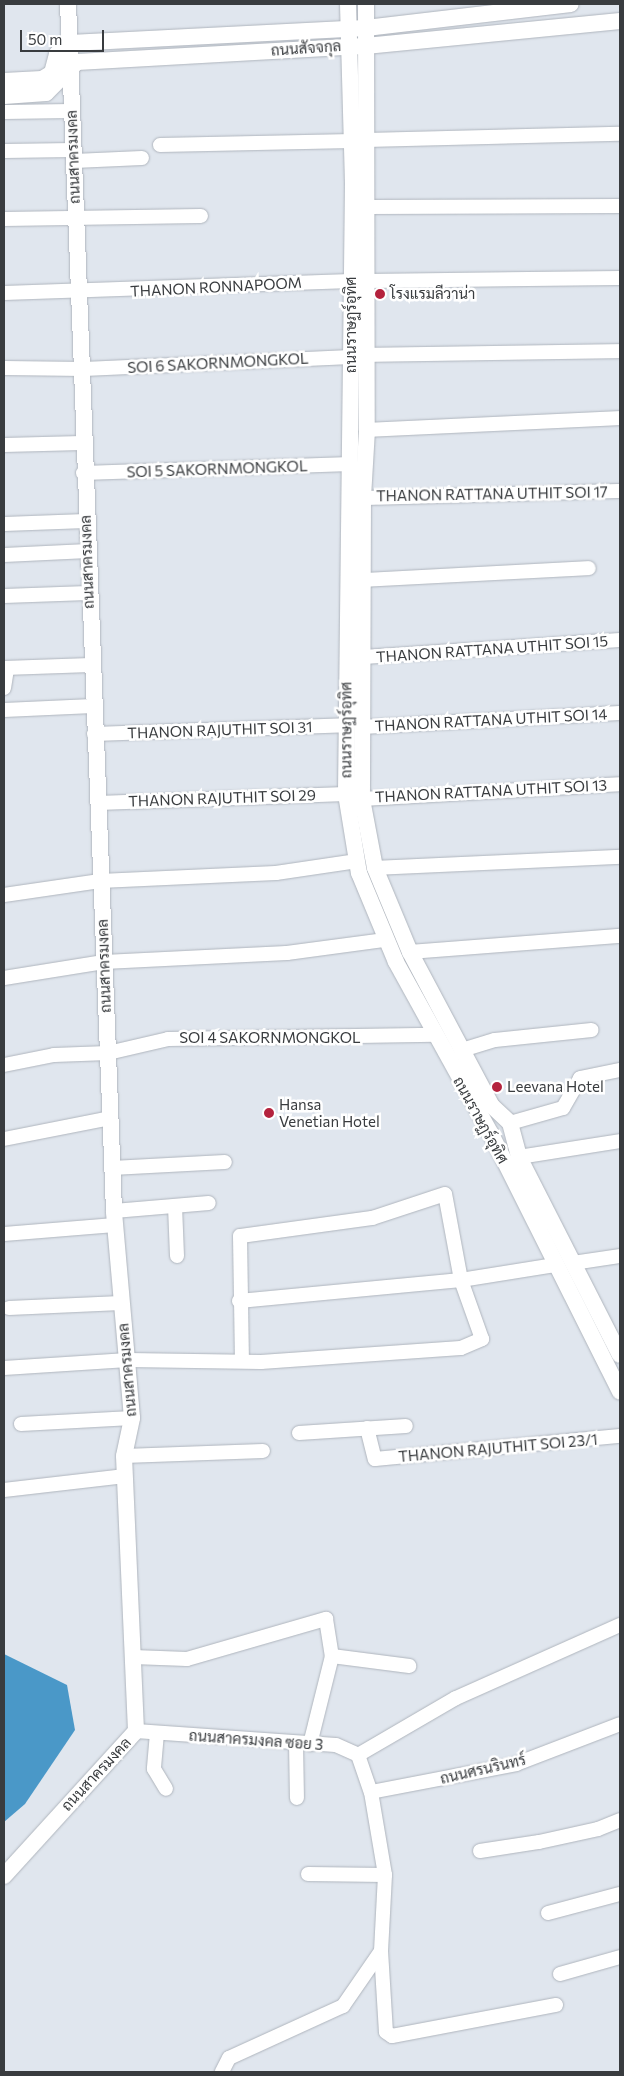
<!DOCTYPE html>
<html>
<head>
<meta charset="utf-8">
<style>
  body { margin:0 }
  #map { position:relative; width:624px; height:2076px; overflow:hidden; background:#e0e6ee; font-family:Commissioner,Sarabun,sans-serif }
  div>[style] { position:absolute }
  .water>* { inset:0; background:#4a98c8 }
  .roads { filter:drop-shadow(0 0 1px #afb5bd) drop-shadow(0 0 1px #afb5bd) }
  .minor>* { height:14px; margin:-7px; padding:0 7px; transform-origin:7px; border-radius:7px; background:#fff }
  .tertiary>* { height:16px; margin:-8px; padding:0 8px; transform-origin:8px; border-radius:8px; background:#fff }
  .dots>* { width:14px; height:14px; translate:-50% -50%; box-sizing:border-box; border:2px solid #fff; border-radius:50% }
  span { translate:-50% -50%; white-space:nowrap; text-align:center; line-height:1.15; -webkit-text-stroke:5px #fff; paint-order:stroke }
  .street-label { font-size:15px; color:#393c3f }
  .poi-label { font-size:15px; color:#393c3f }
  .left { translate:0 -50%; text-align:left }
  .frame { position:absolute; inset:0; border:5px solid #393c3f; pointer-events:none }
  .scale { position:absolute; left:20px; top:30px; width:84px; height:22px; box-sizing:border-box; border:2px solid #393c3f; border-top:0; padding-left:6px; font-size:15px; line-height:18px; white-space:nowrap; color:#393c3f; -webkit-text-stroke:4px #fff; paint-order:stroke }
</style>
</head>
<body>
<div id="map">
  <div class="water">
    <div style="clip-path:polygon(4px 1654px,67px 1685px,75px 1730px,25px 1804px,4px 1822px)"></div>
  </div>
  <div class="roads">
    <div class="minor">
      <div style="left:4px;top:112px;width:67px;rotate:-0.9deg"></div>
      <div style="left:366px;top:140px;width:254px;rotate:-1.4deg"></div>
      <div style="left:160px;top:145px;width:193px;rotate:-1.2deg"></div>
      <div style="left:4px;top:151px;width:69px;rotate:-0.8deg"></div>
      <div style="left:74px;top:161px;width:68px;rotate:-2.5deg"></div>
      <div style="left:366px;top:207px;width:254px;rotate:-0.2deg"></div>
      <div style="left:4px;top:219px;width:197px;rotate:-0.9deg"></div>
      <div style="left:366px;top:281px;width:254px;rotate:-0.7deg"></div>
      <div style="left:4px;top:293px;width:347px;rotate:-2deg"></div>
      <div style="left:366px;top:355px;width:254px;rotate:-0.9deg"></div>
      <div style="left:4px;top:368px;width:80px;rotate:0.7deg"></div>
      <div style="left:84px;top:369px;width:267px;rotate:-2.6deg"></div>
      <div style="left:367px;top:430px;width:253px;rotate:-2.7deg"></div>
      <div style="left:4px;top:445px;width:78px;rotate:-1.5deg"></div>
      <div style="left:83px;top:473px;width:268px;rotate:-1.9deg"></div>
      <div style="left:363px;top:498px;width:257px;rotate:-1.6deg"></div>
      <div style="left:4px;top:524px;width:82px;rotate:-2.1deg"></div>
      <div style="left:4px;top:555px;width:84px;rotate:-2.7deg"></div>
      <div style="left:363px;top:580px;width:226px;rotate:-3deg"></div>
      <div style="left:4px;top:596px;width:84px;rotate:-2deg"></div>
      <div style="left:363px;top:657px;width:258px;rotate:-3.8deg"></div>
      <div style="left:4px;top:668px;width:87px;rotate:-2deg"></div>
      <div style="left:4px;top:688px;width:20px;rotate:-81deg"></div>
      <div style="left:4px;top:710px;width:89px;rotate:-2.6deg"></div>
      <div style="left:362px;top:727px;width:258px;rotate:-3.1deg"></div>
      <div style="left:94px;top:734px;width:252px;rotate:-2deg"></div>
      <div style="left:362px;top:799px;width:258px;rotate:-3.3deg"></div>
      <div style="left:98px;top:803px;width:248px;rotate:-2.1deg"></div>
      <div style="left:375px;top:868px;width:245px;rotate:-2.6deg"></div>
      <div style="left:4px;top:895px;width:97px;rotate:-8.3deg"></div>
      <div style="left:100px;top:881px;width:176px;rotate:-2.6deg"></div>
      <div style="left:276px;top:873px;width:82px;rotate:-8.4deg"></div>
      <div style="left:410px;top:952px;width:211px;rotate:-4.4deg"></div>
      <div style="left:4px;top:978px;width:101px;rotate:-9.1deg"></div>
      <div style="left:104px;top:962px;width:183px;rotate:-2.8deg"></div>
      <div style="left:287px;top:953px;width:99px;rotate:-7.6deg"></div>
      <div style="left:462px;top:1050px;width:34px;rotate:-17deg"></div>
      <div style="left:495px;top:1040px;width:97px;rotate:-5.9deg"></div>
      <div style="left:4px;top:1065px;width:51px;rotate:-11.3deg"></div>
      <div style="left:54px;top:1055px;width:54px;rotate:-2.1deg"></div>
      <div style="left:108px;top:1053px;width:62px;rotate:-13.1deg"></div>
      <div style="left:168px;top:1039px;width:267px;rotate:-0.9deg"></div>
      <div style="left:510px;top:1123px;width:55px;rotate:-15.8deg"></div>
      <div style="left:563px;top:1108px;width:34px;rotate:-60deg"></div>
      <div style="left:580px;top:1078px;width:41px;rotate:-11.3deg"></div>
      <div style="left:4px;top:1139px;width:108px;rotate:-11.2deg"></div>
      <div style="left:519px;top:1157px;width:102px;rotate:-9deg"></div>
      <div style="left:112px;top:1168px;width:113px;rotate:-3deg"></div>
      <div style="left:175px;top:1206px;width:50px;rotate:87.7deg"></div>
      <div style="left:114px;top:1211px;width:95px;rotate:-4.8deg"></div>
      <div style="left:4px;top:1234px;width:111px;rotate:-4.6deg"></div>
      <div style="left:573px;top:1263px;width:48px;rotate:-8.5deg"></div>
      <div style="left:239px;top:1301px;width:223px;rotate:-5.4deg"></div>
      <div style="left:461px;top:1280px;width:95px;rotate:-9.1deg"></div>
      <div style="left:9px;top:1308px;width:112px;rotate:-2.6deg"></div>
      <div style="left:4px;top:1368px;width:124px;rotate:-3.7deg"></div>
      <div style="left:128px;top:1360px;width:133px;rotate:0.9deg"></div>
      <div style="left:261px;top:1362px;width:200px;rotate:-4deg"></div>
      <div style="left:461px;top:1348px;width:23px;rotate:-23deg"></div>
      <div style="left:482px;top:1339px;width:63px;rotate:-109.6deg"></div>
      <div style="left:461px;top:1280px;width:87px;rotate:-100.5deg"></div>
      <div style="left:445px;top:1194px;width:77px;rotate:161.8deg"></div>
      <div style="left:372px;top:1218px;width:133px;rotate:172.2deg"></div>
      <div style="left:240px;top:1236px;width:125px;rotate:89.1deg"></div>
      <div style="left:21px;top:1424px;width:111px;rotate:-3.1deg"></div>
      <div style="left:367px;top:1428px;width:32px;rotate:76deg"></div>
      <div style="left:375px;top:1459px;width:246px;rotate:-5.4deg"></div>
      <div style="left:299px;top:1433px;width:107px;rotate:-3.7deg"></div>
      <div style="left:124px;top:1456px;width:139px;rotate:-2.1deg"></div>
      <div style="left:4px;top:1490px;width:122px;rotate:-6.6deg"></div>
      <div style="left:332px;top:1656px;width:78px;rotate:7.4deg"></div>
      <div style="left:133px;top:1657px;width:54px;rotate:2.1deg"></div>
      <div style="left:187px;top:1659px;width:145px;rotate:-16.1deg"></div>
      <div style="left:326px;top:1619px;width:37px;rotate:81deg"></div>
      <div style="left:332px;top:1656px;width:91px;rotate:104deg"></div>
      <div style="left:136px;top:1731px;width:200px;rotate:4deg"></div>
      <div style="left:336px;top:1745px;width:24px;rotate:24deg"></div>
      <div style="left:358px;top:1755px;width:39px;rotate:71deg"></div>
      <div style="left:371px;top:1792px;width:84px;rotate:80.4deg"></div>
      <div style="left:385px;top:1875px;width:76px;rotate:93deg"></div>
      <div style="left:381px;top:1951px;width:67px;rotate:124.6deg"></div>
      <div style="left:343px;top:2006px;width:125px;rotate:155.5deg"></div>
      <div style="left:229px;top:2058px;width:16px;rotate:117deg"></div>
      <div style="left:157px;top:1733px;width:36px;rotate:95deg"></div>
      <div style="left:154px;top:1769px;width:23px;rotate:59deg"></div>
      <div style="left:296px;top:1743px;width:55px;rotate:89deg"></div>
      <div style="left:358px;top:1755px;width:113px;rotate:-30.2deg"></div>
      <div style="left:456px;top:1698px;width:180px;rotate:-24deg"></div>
      <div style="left:371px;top:1792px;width:148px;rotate:-10.9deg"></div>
      <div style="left:516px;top:1764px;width:111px;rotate:-21deg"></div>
      <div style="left:480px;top:1851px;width:60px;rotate:-8.7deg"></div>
      <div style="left:539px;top:1842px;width:60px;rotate:-12.4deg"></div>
      <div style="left:598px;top:1829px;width:24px;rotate:-22deg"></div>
      <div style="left:308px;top:1874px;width:77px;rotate:0.7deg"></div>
      <div style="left:548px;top:1913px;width:74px;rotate:-14.8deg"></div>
      <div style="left:381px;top:1951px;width:81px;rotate:86.5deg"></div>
      <div style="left:386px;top:2032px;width:7px;rotate:34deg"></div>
      <div style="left:392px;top:2036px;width:167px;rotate:-10.7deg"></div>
      <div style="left:560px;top:1974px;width:62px;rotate:-15.8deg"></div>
    </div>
    <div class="tertiary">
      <div style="left:348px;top:4px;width:180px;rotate:88.4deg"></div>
      <div style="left:353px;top:184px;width:610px;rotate:90.66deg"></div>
      <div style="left:346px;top:794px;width:80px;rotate:80.7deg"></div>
      <div style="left:359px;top:873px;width:96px;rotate:67.4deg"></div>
      <div style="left:396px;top:962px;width:196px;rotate:61.1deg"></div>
      <div style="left:491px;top:1134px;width:288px;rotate:63.4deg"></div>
      <div style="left:366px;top:4px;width:426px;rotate:89.9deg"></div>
      <div style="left:367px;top:430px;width:68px;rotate:93.4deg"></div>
      <div style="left:363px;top:498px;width:301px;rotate:90.2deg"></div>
      <div style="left:362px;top:799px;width:70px;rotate:79.3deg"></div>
      <div style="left:375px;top:868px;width:91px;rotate:67.4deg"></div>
      <div style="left:410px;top:952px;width:174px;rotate:62deg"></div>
      <div style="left:492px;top:1106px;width:25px;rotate:43deg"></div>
      <div style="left:510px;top:1123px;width:35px;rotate:75deg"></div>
      <div style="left:519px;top:1157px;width:222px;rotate:63deg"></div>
      <div style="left:4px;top:81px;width:38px;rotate:-3deg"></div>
      <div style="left:42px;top:79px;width:12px;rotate:-31deg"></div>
      <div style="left:52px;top:73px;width:20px;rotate:-75deg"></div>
      <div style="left:57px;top:54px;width:17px;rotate:-40deg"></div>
      <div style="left:70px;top:43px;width:296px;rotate:-2.9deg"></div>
      <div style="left:366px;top:28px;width:206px;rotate:-6.7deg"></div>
      <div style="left:4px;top:96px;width:42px;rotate:-4.1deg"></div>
      <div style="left:46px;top:93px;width:44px;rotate:-45deg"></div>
      <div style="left:77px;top:62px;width:289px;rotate:-3.2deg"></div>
      <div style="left:366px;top:46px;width:255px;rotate:-5.6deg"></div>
      <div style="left:4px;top:1876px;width:196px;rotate:-47.7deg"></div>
      <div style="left:136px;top:1731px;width:275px;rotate:-92.5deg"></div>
      <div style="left:124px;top:1456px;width:39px;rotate:-78deg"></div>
      <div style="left:132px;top:1418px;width:208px;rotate:-95deg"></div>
      <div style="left:114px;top:1211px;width:1208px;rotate:-92.18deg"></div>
    </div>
  </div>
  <div class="dots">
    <div style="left:380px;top:294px;background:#b4223d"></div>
    <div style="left:497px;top:1087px;background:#b4223d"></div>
    <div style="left:269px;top:1113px;background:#b4223d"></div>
  </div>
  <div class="street-label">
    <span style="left:306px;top:48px;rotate:-4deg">ถนนสัจจกุล</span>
    <span style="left:73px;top:157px;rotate:-92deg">ถนนสาครมงคล</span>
    <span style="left:216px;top:287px;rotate:-3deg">THANON RONNAPOOM</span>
    <span style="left:351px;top:325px;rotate:-90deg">ถนนราษฏร์อุทิศ</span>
    <span style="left:218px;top:363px;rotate:-3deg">SOI 6 SAKORNMONGKOL</span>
    <span style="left:217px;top:469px;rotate:-2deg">SOI 5 SAKORNMONGKOL</span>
    <span style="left:492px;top:494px;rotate:-1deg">THANON RATTANA UTHIT SOI 17</span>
    <span style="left:87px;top:562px;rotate:-92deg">ถนนสาครมงคล</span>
    <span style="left:492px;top:649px;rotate:-4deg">THANON RATTANA UTHIT SOI 15</span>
    <span style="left:491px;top:720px;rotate:-3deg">THANON RATTANA UTHIT SOI 14</span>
    <span style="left:220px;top:730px;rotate:-2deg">THANON RAJUTHIT SOI 31</span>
    <span style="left:346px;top:730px;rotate:-90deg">ถนนราษฏร์อุทิศ</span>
    <span style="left:491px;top:791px;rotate:-3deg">THANON RATTANA UTHIT SOI 13</span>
    <span style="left:222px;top:798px;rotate:-2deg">THANON RAJUTHIT SOI 29</span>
    <span style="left:104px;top:966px;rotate:-92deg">ถนนสาครมงคล</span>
    <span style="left:270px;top:1038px">SOI 4 SAKORNMONGKOL</span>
    <span style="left:481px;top:1120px;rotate:61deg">ถนนราษฏร์อุทิศ</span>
    <span style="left:127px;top:1370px;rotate:-95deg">ถนนสาครมงคล</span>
    <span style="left:498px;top:1448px;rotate:-5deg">THANON RAJUTHIT SOI 23/1</span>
    <span style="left:256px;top:1740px;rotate:4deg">ถนนสาครมงคล ซอย 3</span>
    <span style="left:483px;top:1769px;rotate:-13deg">ถนนศรนรินทร์</span>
    <span style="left:96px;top:1774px;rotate:-47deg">ถนนสาครมงคล</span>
  </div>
  <div class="poi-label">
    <span class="left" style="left:390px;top:294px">โรงแรมลีวาน่า</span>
    <span class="left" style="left:507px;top:1087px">Leevana Hotel</span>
    <span class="left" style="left:279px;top:1113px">Hansa<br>Venetian Hotel</span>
  </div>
  <div class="frame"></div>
  <div class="scale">50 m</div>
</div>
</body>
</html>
